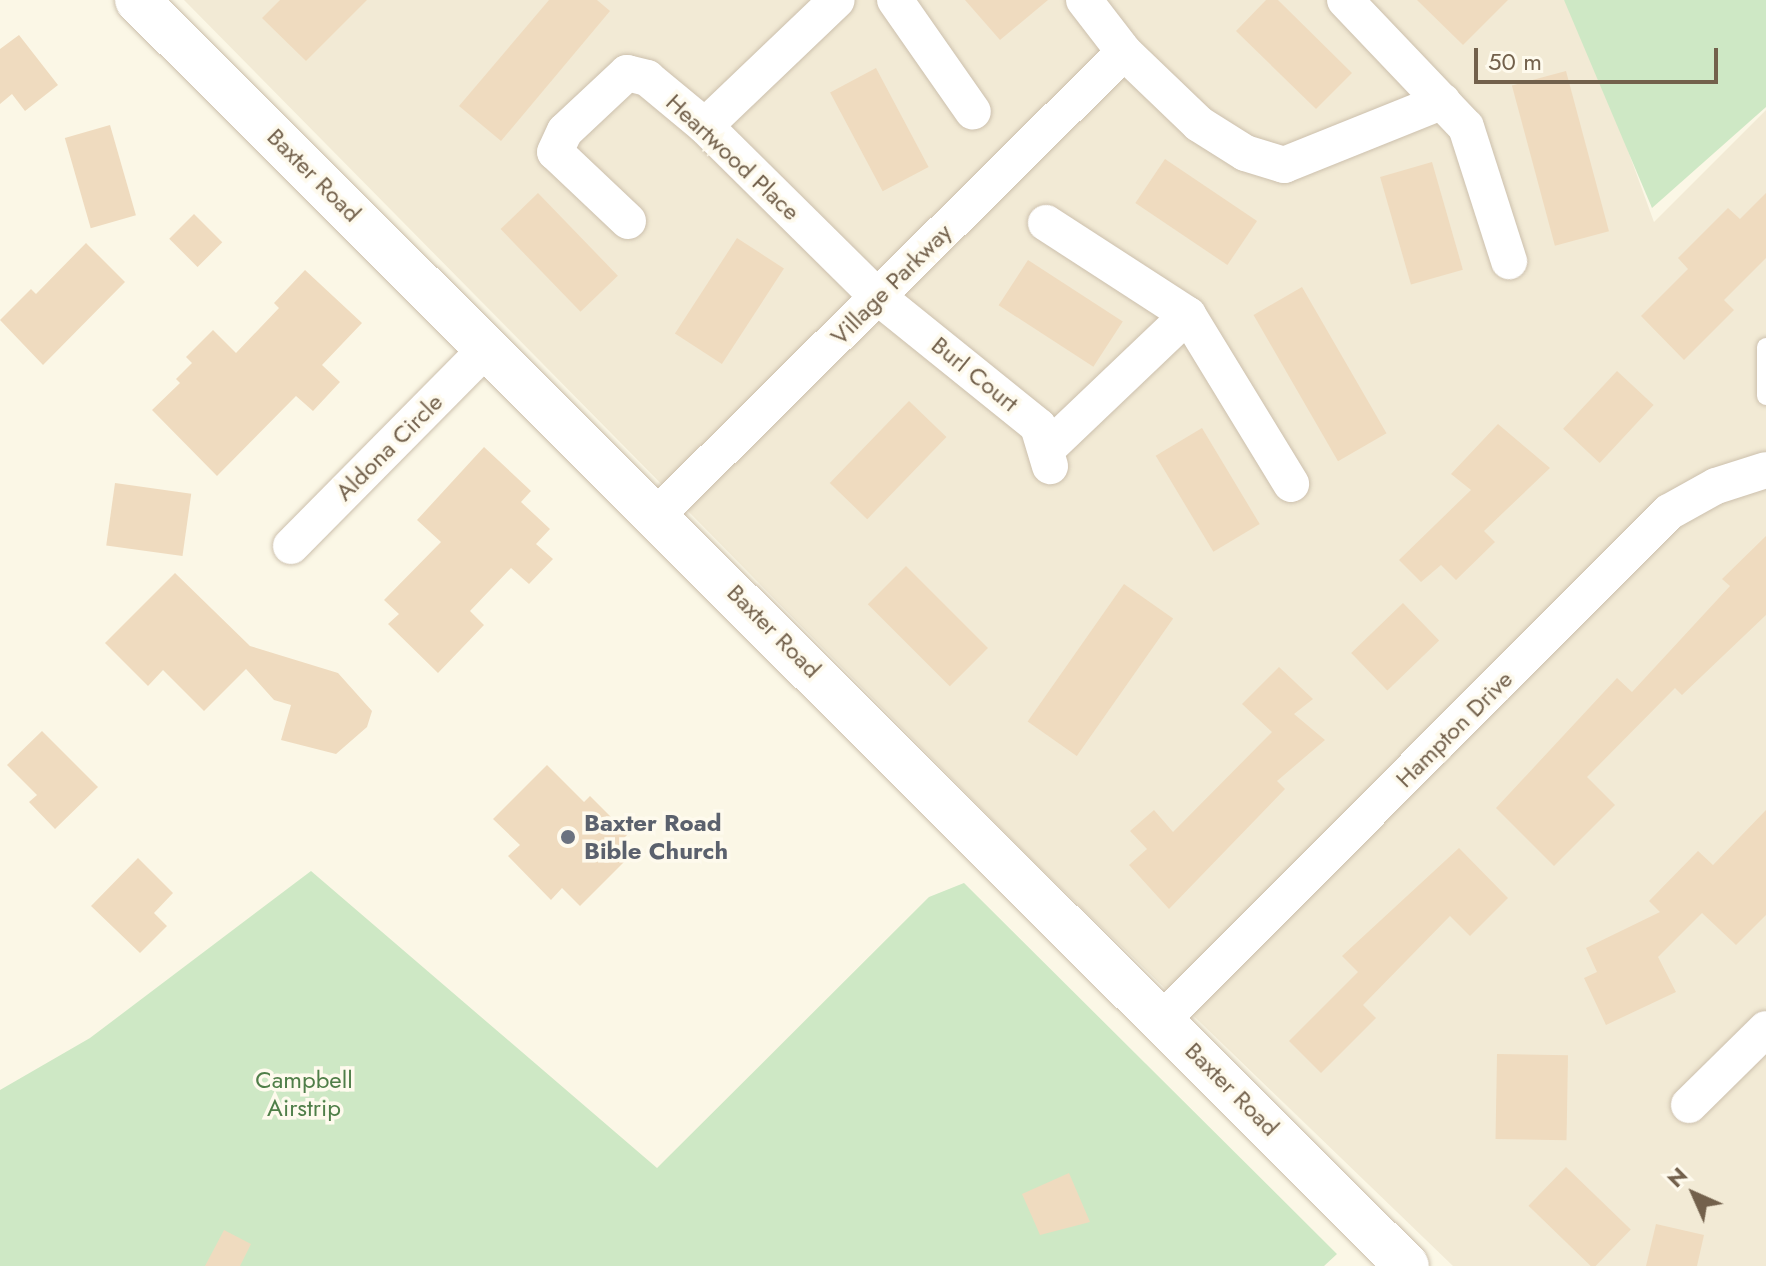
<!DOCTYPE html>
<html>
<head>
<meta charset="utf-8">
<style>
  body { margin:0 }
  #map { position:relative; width:1766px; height:1266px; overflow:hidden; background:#fbf7e6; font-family:Jost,sans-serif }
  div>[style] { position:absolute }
  .residential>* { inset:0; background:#f2ead5 }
  .green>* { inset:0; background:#cee8c5 }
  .building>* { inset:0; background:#efdbbf; transform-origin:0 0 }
  .roads { filter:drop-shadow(0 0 2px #ccc0ad) drop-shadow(0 0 2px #ccc0ad) }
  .service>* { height:18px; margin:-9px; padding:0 9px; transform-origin:9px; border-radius:9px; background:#fff }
  .minor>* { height:36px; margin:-18px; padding:0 18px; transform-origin:18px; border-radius:18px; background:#fff }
  .tertiary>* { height:44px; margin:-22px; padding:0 22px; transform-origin:22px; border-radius:22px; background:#fff }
  .dots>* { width:22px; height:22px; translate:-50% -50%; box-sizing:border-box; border:4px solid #fefaed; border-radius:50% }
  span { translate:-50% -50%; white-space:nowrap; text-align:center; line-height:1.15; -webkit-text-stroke:7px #fefaed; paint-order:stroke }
  .street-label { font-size:24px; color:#73614c }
  .worship-label { font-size:24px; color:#5b616d; font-weight:700 }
  .left { translate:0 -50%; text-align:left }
  .park-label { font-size:24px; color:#4f7e48 }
  .north { position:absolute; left:1654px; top:1154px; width:80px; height:80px; -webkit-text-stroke:6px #fefaed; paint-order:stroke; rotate:315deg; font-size:22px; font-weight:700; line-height:32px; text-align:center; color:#73614c }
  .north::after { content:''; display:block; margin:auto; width:28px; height:36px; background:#73614c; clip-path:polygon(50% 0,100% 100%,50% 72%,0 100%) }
  .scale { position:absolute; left:1474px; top:48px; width:244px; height:36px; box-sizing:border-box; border:4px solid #73614c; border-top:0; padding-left:10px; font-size:24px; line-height:28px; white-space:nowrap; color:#73614c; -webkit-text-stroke:6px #fefaed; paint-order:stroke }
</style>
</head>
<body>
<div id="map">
  <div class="residential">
    <div style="clip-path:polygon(184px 0,1564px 0,1579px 16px,1654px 222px,1766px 110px,1766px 1266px,1453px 1266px,1035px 863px)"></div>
  </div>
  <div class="green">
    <div style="clip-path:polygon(1564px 0,1766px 0,1766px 107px,1652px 208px)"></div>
    <div style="clip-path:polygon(311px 871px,657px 1168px,929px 897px,964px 883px,1337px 1254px,1324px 1266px,0 1266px,0 1090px,90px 1038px)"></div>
  </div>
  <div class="building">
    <div style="clip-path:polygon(280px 0,367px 0,306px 61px,262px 18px)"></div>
    <div style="clip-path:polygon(549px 0,597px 0,610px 11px,501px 141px,459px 106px)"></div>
    <div style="clip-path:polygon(965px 0,1048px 0,1000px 40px)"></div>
    <div style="clip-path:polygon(1266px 0,1278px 0,1352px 73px,1316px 109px,1236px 31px)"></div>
    <div style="clip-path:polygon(1417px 0,1508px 0,1463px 45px)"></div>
    <div style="clip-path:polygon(19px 35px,58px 85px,25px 111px,12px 94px,0 104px,0 49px)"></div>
    <div style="left:876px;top:68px;width:112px;height:52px;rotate:62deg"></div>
    <div style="left:1566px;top:71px;width:166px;height:56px;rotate:75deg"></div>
    <div style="left:110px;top:125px;width:94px;height:47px;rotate:74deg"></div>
    <div style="left:1165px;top:159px;width:111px;height:53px;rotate:34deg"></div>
    <div style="left:1432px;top:162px;width:112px;height:54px;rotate:74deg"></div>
    <div style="left:538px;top:193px;width:115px;height:52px;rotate:46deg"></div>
    <div style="clip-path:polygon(1766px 193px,1766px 258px,1724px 300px,1734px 310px,1684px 360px,1641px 316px,1688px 269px,1678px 258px,1728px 208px,1740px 219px)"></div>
    <div style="left:194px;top:214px;width:40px;height:35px;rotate:45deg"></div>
    <div style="left:737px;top:238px;width:56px;height:114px;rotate:33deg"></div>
    <div style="clip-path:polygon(86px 243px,125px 282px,43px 365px,0 320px,31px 289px,36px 294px)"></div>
    <div style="left:1028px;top:260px;width:113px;height:54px;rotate:33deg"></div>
    <div style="clip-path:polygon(305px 270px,362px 323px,322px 365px,340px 382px,313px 411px,296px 396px,217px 476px,152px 410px,180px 383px,176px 379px,192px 363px,186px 357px,213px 330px,236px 353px,279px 308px,274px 303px)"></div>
    <div style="left:1302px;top:287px;width:169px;height:56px;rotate:60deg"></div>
    <div style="left:1617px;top:371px;width:50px;height:79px;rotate:43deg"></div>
    <div style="left:909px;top:401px;width:52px;height:114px;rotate:44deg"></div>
    <div style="clip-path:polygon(1498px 424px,1550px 468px,1484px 531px,1495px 542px,1456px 580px,1441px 565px,1421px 582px,1399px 560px,1471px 490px,1451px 474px)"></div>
    <div style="left:1202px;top:428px;width:112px;height:54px;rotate:59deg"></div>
    <div style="clip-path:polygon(484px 447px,531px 491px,521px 502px,550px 529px,536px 544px,553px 559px,529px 584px,511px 568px,470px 611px,484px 625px,438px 673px,388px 624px,399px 614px,384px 600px,441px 542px,417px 520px)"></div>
    <div style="left:115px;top:483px;width:77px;height:63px;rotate:8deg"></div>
    <div style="clip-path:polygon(1766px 536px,1766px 615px,1682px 695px,1675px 688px,1587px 777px,1615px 805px,1554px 866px,1496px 808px,1617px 678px,1632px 692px,1730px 586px,1722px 579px)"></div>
    <div style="left:906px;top:566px;width:116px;height:54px;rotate:45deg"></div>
    <div style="clip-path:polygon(175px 573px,250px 646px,338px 673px,372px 711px,367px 727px,336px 754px,281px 740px,291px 705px,274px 700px,246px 669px,204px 711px,163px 670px,148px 686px,105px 643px)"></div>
    <div style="left:1124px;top:584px;width:60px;height:168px;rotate:35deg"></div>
    <div style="left:1403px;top:603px;width:52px;height:72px;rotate:46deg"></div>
    <div style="clip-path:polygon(1279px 667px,1313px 699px,1294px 714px,1325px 740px,1277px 781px,1285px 789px,1169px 909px,1129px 865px,1147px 849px,1130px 831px,1154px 810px,1173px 832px,1272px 732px,1242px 704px)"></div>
    <div style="clip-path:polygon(42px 731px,98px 787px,55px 829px,29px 802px,37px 795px,7px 765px)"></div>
    <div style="clip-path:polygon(547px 765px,584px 802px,590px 796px,628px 834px,622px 840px,634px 852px,580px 906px,562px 888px,551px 900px,508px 856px,520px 845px,493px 819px)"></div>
    <div style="clip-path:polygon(1766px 810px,1766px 915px,1736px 945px,1702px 913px,1658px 957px,1676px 992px,1606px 1025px,1584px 978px,1597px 972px,1586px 948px,1660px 912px,1649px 901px,1698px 851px,1713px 865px)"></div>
    <div style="clip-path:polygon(1459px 848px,1508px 898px,1470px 936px,1450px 916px,1363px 1005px,1376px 1018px,1321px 1073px,1289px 1041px,1358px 972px,1342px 956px)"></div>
    <div style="clip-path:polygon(138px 858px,173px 893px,154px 913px,167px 926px,140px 953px,91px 906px)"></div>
    <div style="left:1497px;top:1054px;width:71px;height:85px;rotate:1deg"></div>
    <div style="left:1566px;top:1167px;width:90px;height:54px;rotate:44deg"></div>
    <div style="clip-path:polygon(1069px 1173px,1090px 1222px,1040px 1235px,1022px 1194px)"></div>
    <div style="clip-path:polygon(1656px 1224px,1704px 1235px,1697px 1266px,1646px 1266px)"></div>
    <div style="clip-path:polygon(224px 1230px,251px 1244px,240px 1266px,205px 1266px)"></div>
  </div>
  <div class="roads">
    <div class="service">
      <div style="left:1766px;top:347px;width:49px;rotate:90deg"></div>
    </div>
    <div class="minor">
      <div style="left:895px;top:0;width:136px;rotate:55.1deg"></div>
      <div style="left:1084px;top:0;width:66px;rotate:52.4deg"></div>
      <div style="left:1124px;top:52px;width:104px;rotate:43.8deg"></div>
      <div style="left:1199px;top:124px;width:54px;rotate:32.2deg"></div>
      <div style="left:1245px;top:153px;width:41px;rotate:17.1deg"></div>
      <div style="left:1284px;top:165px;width:171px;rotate:-21.9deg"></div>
      <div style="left:1345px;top:0;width:175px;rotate:46.4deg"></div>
      <div style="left:1466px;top:127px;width:141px;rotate:72.2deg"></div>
      <div style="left:705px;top:126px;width:182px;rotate:-43.7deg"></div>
      <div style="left:628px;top:221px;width:100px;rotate:-136.6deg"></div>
      <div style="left:555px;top:152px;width:23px;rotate:-65deg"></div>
      <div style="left:565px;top:131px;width:85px;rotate:-43.1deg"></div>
      <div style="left:627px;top:73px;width:21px;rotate:14deg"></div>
      <div style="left:647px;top:78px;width:75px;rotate:39.6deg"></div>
      <div style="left:705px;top:126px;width:243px;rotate:44.7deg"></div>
      <div style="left:878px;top:297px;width:206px;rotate:38.9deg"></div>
      <div style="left:1038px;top:426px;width:42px;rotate:73.3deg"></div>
      <div style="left:1046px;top:223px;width:169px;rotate:32.9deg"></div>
      <div style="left:1188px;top:315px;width:198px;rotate:58.6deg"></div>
      <div style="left:1046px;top:450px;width:196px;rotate:-43.6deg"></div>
      <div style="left:657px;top:515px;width:658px;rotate:-44.75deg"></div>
      <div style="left:291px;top:546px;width:280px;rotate:-45.3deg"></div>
      <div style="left:1163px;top:1019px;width:716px;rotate:-45.06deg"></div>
      <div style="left:1669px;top:512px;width:54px;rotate:-29deg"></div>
      <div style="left:1716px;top:486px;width:52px;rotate:-17.7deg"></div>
      <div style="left:1689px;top:1105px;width:108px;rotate:-44.6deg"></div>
    </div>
    <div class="tertiary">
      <div style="left:137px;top:0;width:1793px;rotate:44.91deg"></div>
    </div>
  </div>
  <div class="dots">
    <div style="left:568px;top:837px;background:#6b7280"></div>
  </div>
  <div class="street-label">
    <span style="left:733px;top:157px;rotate:43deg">Heartwood Place</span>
    <span style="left:314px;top:175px;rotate:45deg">Baxter Road</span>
    <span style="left:891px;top:284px;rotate:-45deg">Village Parkway</span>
    <span style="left:975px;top:374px;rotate:39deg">Burl Court</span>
    <span style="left:389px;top:447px;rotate:-45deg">Aldona Circle</span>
    <span style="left:774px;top:631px;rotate:45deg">Baxter Road</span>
    <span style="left:1454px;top:729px;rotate:-45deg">Hampton Drive</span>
    <span style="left:1232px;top:1089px;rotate:45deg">Baxter Road</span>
  </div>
  <div class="worship-label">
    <span class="left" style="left:584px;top:837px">Baxter Road<br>Bible Church</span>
  </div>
  <div class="park-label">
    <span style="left:304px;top:1094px">Campbell<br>Airstrip</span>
  </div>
  <div class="north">N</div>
  <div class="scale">50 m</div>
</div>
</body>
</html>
